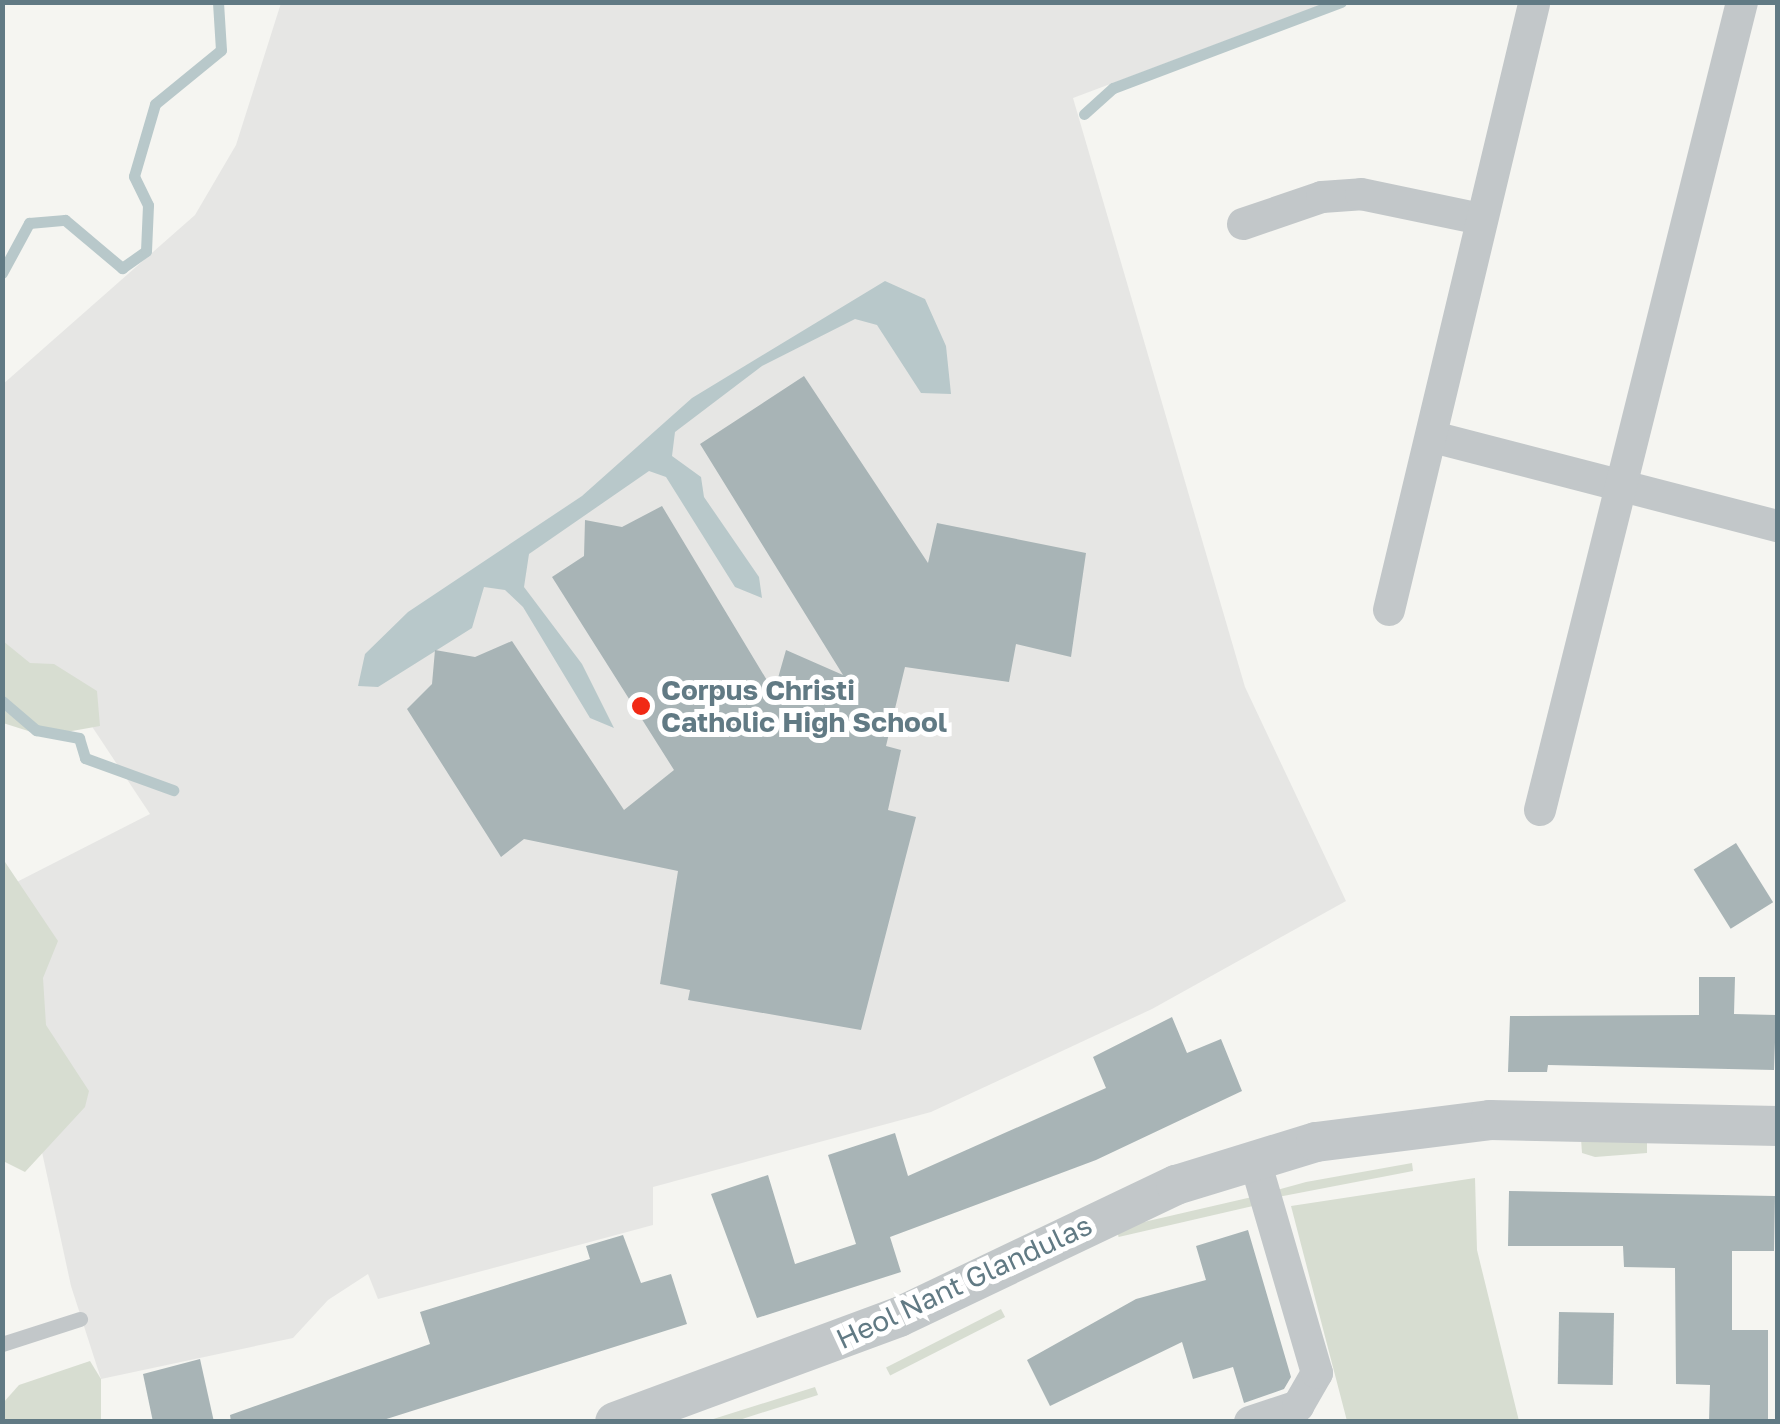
<!DOCTYPE html>
<html>
<head>
<meta charset="utf-8">
<style>
  body { margin:0 }
  #map { position:relative; width:1780px; height:1424px; overflow:hidden; background:#f5f5f1; font-family:"Golos Text",sans-serif }
  div>[style] { position:absolute }
  .built>* { inset:0; background:#e6e6e4 }
  .green>* { inset:0; background:#d7ddd1; transform-origin:0 0 }
  .water>* { inset:0; background:#b8c8ca }
  .stream>* { height:11px; margin:-5.5px; padding:0 5.5px; transform-origin:5.5px; border-radius:5.5px; background:#b8c8ca }
  .building>* { inset:0; background:#a8b4b6; transform-origin:0 0 }
  .service>* { height:15px; margin:-7.5px; padding:0 7.5px; transform-origin:7.5px; border-radius:7.5px; background:#c2c7c9 }
  .minor>* { height:32px; margin:-16px; padding:0 16px; transform-origin:16px; border-radius:16px; background:#c2c7c9 }
  .tertiary>* { height:40px; margin:-20px; padding:0 20px; transform-origin:20px; border-radius:20px; background:#c2c7c9 }
  .dots>* { width:28px; height:28px; translate:-50% -50%; box-sizing:border-box; border:5px solid #fff; border-radius:50% }
  span { translate:-50% -50%; white-space:nowrap; text-align:center; line-height:1.15; -webkit-text-stroke:10px #fff; paint-order:stroke }
  .poi-label { font-size:28px; color:#617a84; font-weight:700 }
  .left { translate:0 -50%; text-align:left }
  .street-label { font-size:28px; color:#617a84 }
  .frame { position:absolute; inset:0; border:5px solid #617a84; pointer-events:none }
</style>
</head>
<body>
<div id="map">
  <div class="built">
    <div style="clip-path:polygon(281px 3px,1326px 3px,1073px 98px,1245px 687px,1346px 901px,1152px 1009px,931px 1112px,653px 1187px,653px 1225px,378px 1299px,368px 1274px,328px 1300px,293px 1338px,101px 1379px,71px 1286px,3px 972px,3px 889px,150px 814px,91px 725px,3px 683px,2px 385px,195px 215px,236px 145px)"></div>
  </div>
  <div class="green">
    <div style="clip-path:polygon(3px 641px,30px 663px,54px 664px,97px 691px,100px 726px,44px 736px,3px 723px)"></div>
    <div style="clip-path:polygon(3px 859px,58px 941px,43px 978px,46px 1025px,89px 1091px,85px 1107px,25px 1172px,3px 1161px)"></div>
    <div style="clip-path:polygon(1581px 1139px,1647px 1139px,1647px 1153px,1595px 1157px,1582px 1153px)"></div>
    <div style="clip-path:polygon(1412px 1163px,1413px 1171px,1278px 1197px,1277px 1190px,1306px 1182px)"></div>
    <div style="clip-path:polygon(1475px 1178px,1477px 1250px,1519px 1421px,1347px 1421px,1291px 1206px)"></div>
    <div style="left:1252px;top:1197px;width:9px;height:139px;rotate:77deg"></div>
    <div style="left:1001px;top:1309px;width:9px;height:129px;rotate:63deg"></div>
    <div style="clip-path:polygon(90px 1361px,101px 1379px,101px 1421px,3px 1421px,3px 1403px,19px 1385px)"></div>
    <div style="clip-path:polygon(815px 1387px,818px 1395px,736px 1421px,707px 1421px)"></div>
  </div>
  <div class="water">
    <div style="clip-path:polygon(885px 281px,925px 299px,946px 346px,951px 394px,921px 393px,877px 325px,855px 319px,762px 366px,675px 432px,672px 456px,701px 477px,704px 497px,759px 577px,762px 598px,735px 587px,666px 477px,649px 471px,529px 554px,524px 587px,582px 664px,614px 728px,590px 718px,523px 607px,505px 590px,484px 587px,472px 628px,378px 687px,358px 686px,365px 654px,408px 612px,582px 496px,692px 398px)"></div>
  </div>
  <div class="stream">
    <div style="left:1084px;top:114px;width:39px;rotate:-42deg"></div>
    <div style="left:1113px;top:88px;width:244px;rotate:-20.7deg"></div>
    <div style="left:2px;top:273px;width:57px;rotate:-61.6deg"></div>
    <div style="left:29px;top:223px;width:36px;rotate:-5deg"></div>
    <div style="left:65px;top:220px;width:75px;rotate:40.1deg"></div>
    <div style="left:122px;top:268px;width:29px;rotate:-35deg"></div>
    <div style="left:146px;top:251px;width:46px;rotate:-87.5deg"></div>
    <div style="left:148px;top:205px;width:32px;rotate:-116deg"></div>
    <div style="left:134px;top:176px;width:75px;rotate:-73.7deg"></div>
    <div style="left:155px;top:104px;width:85px;rotate:-39.3deg"></div>
    <div style="left:221px;top:50px;width:48px;rotate:-93.6deg"></div>
    <div style="left:2px;top:701px;width:45px;rotate:40.5deg"></div>
    <div style="left:36px;top:730px;width:44px;rotate:10.5deg"></div>
    <div style="left:79px;top:738px;width:21px;rotate:73deg"></div>
    <div style="left:85px;top:758px;width:94px;rotate:20deg"></div>
  </div>
  <div class="building">
    <div style="clip-path:polygon(804px 376px,928px 563px,937px 523px,1086px 553px,1071px 657px,1016px 644px,1009px 682px,905px 667px,886px 746px,901px 750px,888px 810px,916px 817px,861px 1030px,688px 1000px,690px 990px,660px 984px,678px 871px,524px 839px,501px 857px,407px 709px,432px 684px,435px 650px,475px 657px,512px 641px,624px 810px,674px 770px,552px 577px,584px 556px,585px 520px,622px 527px,662px 506px,774px 692px,786px 650px,843px 675px,700px 444px)"></div>
    <div style="left:1736px;top:843px;width:70px;height:50px;rotate:58deg"></div>
    <div style="clip-path:polygon(1699px 977px,1735px 977px,1734px 1014px,1776px 1015px,1774px 1070px,1548px 1065px,1547px 1072px,1508px 1072px,1510px 1016px,1699px 1015px)"></div>
    <div style="clip-path:polygon(1172px 1017px,1187px 1053px,1221px 1039px,1242px 1091px,1096px 1160px,890px 1237px,901px 1272px,757px 1318px,711px 1194px,768px 1175px,795px 1264px,856px 1244px,828px 1155px,895px 1133px,908px 1176px,1106px 1088px,1093px 1057px)"></div>
    <div style="clip-path:polygon(1509px 1191px,1775px 1196px,1774px 1251px,1732px 1251px,1732px 1330px,1768px 1330px,1768px 1422px,1709px 1422px,1710px 1385px,1676px 1384px,1675px 1268px,1624px 1267px,1623px 1246px,1508px 1246px)"></div>
    <div style="clip-path:polygon(1248px 1230px,1291px 1377px,1284px 1389px,1244px 1403px,1233px 1367px,1193px 1379px,1182px 1342px,1050px 1406px,1027px 1360px,1136px 1299px,1206px 1280px,1196px 1246px)"></div>
    <div style="clip-path:polygon(623px 1235px,641px 1283px,671px 1274px,687px 1324px,377px 1422px,231px 1422px,230px 1415px,430px 1344px,420px 1312px,590px 1259px,586px 1246px)"></div>
    <div style="left:1559px;top:1312px;width:55px;height:72px;rotate:1deg"></div>
    <div style="clip-path:polygon(200px 1359px,214px 1422px,153px 1422px,143px 1374px)"></div>
  </div>
  <div class="service">
    <div style="left:2px;top:1344px;width:82px;rotate:-17.8deg"></div>
  </div>
  <div class="minor">
    <div style="left:1243px;top:224px;width:83px;rotate:-18.9deg"></div>
    <div style="left:1322px;top:197px;width:39px;rotate:-4deg"></div>
    <div style="left:1361px;top:194px;width:123px;rotate:11.8deg"></div>
    <div style="left:1433px;top:437px;width:356px;rotate:14.5deg"></div>
    <div style="left:1389px;top:610px;width:623px;rotate:-76.54deg"></div>
    <div style="left:1540px;top:810px;width:833px;rotate:-75.96deg"></div>
    <div style="left:1250px;top:1422px;width:51px;rotate:-18.4deg"></div>
    <div style="left:1298px;top:1406px;width:38px;rotate:-60deg"></div>
    <div style="left:1317px;top:1373px;width:224px;rotate:-106.3deg"></div>
  </div>
  <div class="tertiary">
    <div style="left:615px;top:1422px;width:303px;rotate:-20.3deg"></div>
    <div style="left:899px;top:1317px;width:307px;rotate:-25.5deg"></div>
    <div style="left:1176px;top:1185px;width:146px;rotate:-17.1deg"></div>
    <div style="left:1316px;top:1142px;width:175px;rotate:-7.2deg"></div>
    <div style="left:1490px;top:1120px;width:288px;rotate:1.2deg"></div>
  </div>
  <div class="dots">
    <div style="left:641px;top:706px;background:#f12915"></div>
  </div>
  <div class="poi-label">
    <span class="left" style="left:661px;top:706px">Corpus Christi<br>Catholic High School</span>
  </div>
  <div class="street-label">
    <span style="left:964px;top:1282px;rotate:-25deg">Heol Nant Glandulas</span>
  </div>
  <div class="frame"></div>
</div>
</body>
</html>
